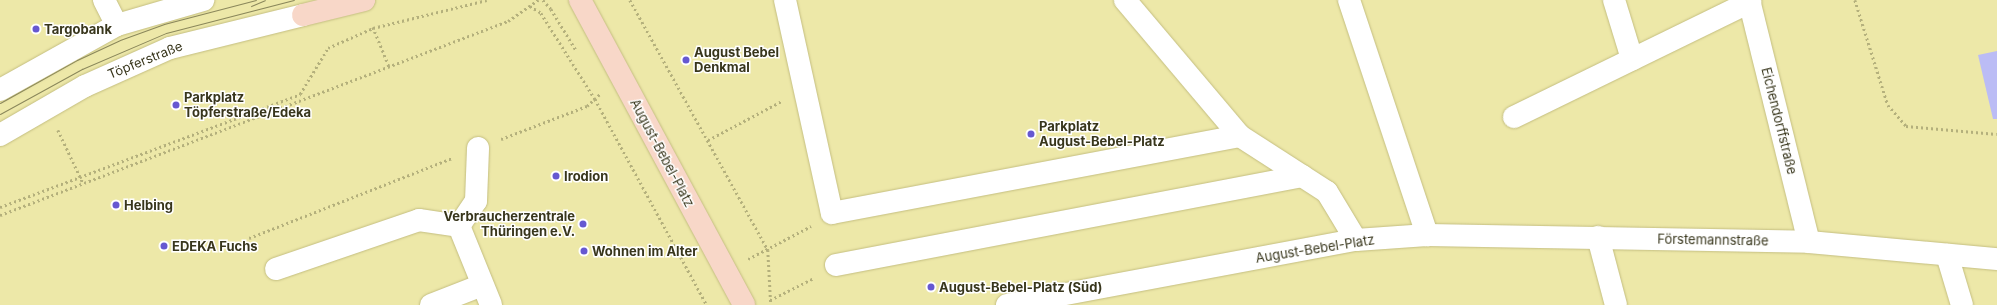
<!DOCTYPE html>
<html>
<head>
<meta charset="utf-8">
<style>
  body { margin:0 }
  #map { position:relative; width:1997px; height:305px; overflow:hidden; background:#ede8a8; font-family:Inter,sans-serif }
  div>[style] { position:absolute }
  .green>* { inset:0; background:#bbbcf5 }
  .path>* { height:2.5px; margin-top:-1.25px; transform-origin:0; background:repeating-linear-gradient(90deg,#b4b07c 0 2px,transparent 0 5px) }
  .roads { filter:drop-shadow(0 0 1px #c4be81) drop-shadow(0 0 1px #c4be81) }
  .minor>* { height:22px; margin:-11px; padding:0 11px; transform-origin:11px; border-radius:11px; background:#fff }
  .major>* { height:22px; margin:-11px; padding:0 11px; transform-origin:11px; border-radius:11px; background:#f8d7c8 }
  .tram>* { height:1px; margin:-0.5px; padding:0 0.5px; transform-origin:0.5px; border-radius:0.5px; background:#8a875b }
  .dots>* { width:11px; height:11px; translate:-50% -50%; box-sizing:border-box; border:2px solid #fff; border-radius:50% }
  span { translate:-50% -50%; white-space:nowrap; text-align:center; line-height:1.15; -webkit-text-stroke:3px #fff; paint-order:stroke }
  .poi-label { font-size:13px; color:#38361c; font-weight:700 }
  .left { translate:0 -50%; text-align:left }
  .right { translate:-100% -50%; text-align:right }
  .street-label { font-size:13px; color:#38361c }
</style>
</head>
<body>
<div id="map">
  <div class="green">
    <div style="clip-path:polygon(1997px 51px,1997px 119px,1993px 119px,1978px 55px)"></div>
  </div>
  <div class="path">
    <div style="left:543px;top:0;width:12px;rotate:48deg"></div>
    <div style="left:551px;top:9px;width:48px;rotate:58.6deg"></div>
    <div style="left:630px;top:0;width:286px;rotate:61.1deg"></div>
    <div style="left:768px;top:250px;width:55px;rotate:86.9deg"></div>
    <div style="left:1855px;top:0;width:110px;rotate:72.6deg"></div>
    <div style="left:1888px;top:105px;width:28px;rotate:49deg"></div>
    <div style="left:1906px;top:126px;width:91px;rotate:5deg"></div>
    <div style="left:530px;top:6px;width:13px;rotate:32deg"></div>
    <div style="left:541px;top:13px;width:102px;rotate:57.9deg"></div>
    <div style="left:595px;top:99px;width:234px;rotate:61.5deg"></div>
    <div style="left:373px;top:27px;width:42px;rotate:67.7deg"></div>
    <div style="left:58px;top:130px;width:59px;rotate:64.7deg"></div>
    <div style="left:501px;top:139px;width:92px;rotate:-21deg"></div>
    <div style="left:587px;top:106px;width:19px;rotate:-43deg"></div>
    <div style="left:708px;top:140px;width:84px;rotate:-27.8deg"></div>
    <div style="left:0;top:207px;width:321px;rotate:-20.6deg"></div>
    <div style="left:300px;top:94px;width:54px;rotate:-58.7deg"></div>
    <div style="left:328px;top:48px;width:49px;rotate:-24deg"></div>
    <div style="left:373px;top:28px;width:117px;rotate:-13.8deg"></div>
    <div style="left:0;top:215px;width:544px;rotate:-20.9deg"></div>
    <div style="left:508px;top:21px;width:37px;rotate:-35deg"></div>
    <div style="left:249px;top:238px;width:218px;rotate:-21.5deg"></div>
    <div style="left:748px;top:259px;width:71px;rotate:-27.6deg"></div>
    <div style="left:770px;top:300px;width:49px;rotate:-26.6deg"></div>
  </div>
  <div class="roads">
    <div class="minor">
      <div style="left:104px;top:0;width:28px;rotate:63deg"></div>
      <div style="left:785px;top:0;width:218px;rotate:77.6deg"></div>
      <div style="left:832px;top:213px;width:415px;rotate:-10.7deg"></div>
      <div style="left:1125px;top:0;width:178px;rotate:49.8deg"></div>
      <div style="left:1240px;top:136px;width:103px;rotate:32.8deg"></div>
      <div style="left:1327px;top:192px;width:56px;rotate:58.9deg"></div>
      <div style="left:1349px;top:0;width:248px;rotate:71.6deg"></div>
      <div style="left:1614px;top:0;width:62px;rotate:73deg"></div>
      <div style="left:1749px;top:0;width:249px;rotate:76.1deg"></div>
      <div style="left:0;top:90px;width:134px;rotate:-29.1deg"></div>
      <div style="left:117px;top:25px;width:90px;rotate:-16.2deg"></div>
      <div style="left:1514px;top:117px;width:263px;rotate:-26deg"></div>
      <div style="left:0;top:135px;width:98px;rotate:-30deg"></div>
      <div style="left:85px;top:86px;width:93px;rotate:-24.1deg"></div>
      <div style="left:170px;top:48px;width:137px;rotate:-13.9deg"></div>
      <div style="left:459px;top:226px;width:85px;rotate:67.9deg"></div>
      <div style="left:459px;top:226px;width:30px;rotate:-56deg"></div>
      <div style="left:476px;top:201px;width:53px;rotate:-87.8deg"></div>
      <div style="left:1598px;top:237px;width:70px;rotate:75.2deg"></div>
      <div style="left:1947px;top:255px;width:52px;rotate:73.3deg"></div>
      <div style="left:836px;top:265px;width:475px;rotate:-10.8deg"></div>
      <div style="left:276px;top:269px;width:151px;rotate:-18.9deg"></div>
      <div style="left:419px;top:220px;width:40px;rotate:8.5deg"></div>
      <div style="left:431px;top:305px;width:55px;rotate:-21.4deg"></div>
      <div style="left:1007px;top:305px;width:355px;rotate:-10.6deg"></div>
      <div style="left:1356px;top:240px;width:71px;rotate:-4deg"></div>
      <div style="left:1427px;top:235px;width:382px;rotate:1deg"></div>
      <div style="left:1809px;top:242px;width:189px;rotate:5.2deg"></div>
    </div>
    <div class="major">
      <div style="left:580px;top:0;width:346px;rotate:61.7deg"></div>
      <div style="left:303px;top:15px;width:63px;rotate:-13.8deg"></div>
    </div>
  </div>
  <div class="tram">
    <div style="left:251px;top:6px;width:15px;rotate:-23deg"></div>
    <div style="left:0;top:103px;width:88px;rotate:-29.2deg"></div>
    <div style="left:77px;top:60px;width:47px;rotate:-24.9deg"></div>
    <div style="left:120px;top:40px;width:47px;rotate:-20deg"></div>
    <div style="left:164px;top:24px;width:95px;rotate:-14.6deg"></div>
    <div style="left:0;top:114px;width:94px;rotate:-28.8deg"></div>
    <div style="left:82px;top:69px;width:91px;rotate:-23.2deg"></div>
    <div style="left:166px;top:33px;width:132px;rotate:-14.5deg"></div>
  </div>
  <div class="dots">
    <div style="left:36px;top:29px;background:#6658d1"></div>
    <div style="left:686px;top:60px;background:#6658d1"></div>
    <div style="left:176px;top:105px;background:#6658d1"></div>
    <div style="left:1031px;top:134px;background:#6658d1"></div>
    <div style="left:556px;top:176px;background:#6658d1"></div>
    <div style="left:116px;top:205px;background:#6658d1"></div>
    <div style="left:583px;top:224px;background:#6658d1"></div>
    <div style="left:164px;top:246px;background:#6658d1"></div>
    <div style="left:584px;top:251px;background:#6658d1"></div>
    <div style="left:931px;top:287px;background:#6658d1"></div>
  </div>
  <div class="poi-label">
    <span class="left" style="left:44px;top:29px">Targobank</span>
    <span class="left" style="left:694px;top:60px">August Bebel<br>Denkmal</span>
    <span class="left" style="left:184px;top:105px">Parkplatz<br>Töpferstraße/Edeka</span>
    <span class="left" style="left:1039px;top:134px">Parkplatz<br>August-Bebel-Platz</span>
    <span class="left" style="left:564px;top:176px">Irodion</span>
    <span class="left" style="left:124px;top:205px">Helbing</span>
    <span class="right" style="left:575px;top:224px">Verbraucherzentrale<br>Thüringen e.V.</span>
    <span class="left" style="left:172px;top:246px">EDEKA Fuchs</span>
    <span class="left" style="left:592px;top:251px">Wohnen im Alter</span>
    <span class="left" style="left:939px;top:287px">August-Bebel-Platz (Süd)</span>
  </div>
  <div class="street-label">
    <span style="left:145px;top:60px;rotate:-22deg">Töpferstraße</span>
    <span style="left:1779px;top:121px;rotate:76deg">Eichendorffstraße</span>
    <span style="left:662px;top:153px;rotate:62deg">August-Bebel-Platz</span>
    <span style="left:1713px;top:240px;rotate:1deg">Förstemannstraße</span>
    <span style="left:1315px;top:249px;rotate:-9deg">August-Bebel-Platz</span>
  </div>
</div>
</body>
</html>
